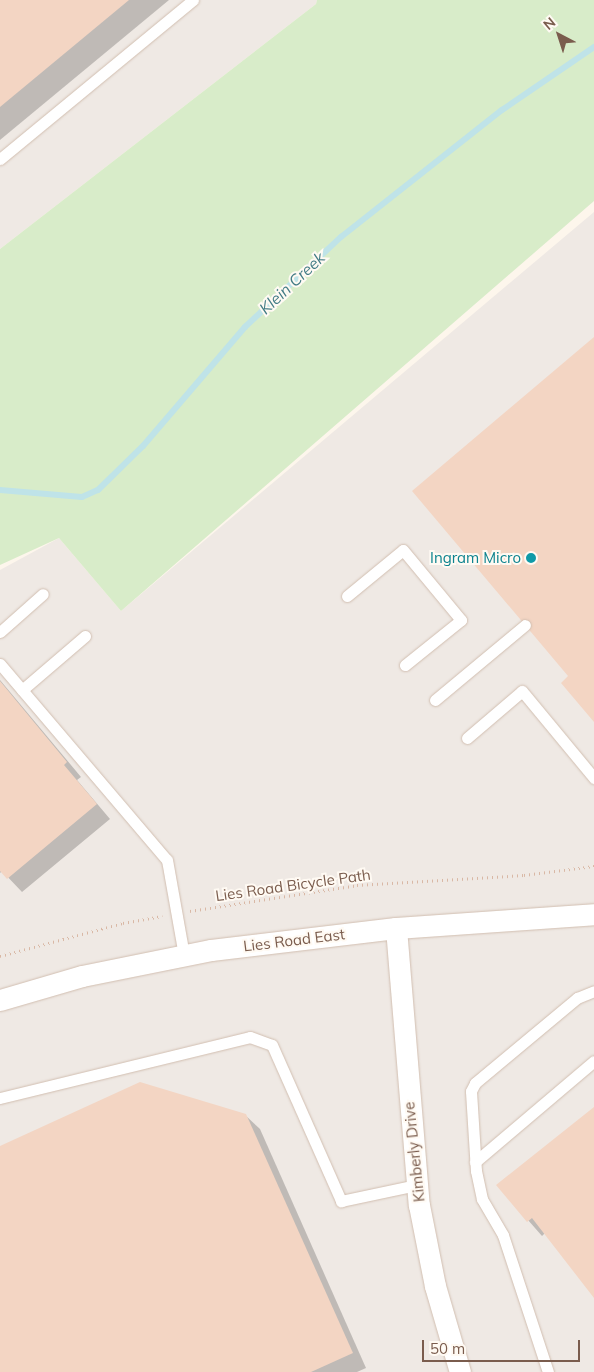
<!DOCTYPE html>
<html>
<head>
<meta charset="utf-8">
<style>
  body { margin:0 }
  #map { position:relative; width:594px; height:1372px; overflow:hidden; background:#fdf6ec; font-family:Mulish,sans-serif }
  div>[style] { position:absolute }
  .industrial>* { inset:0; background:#efe9e4 }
  .green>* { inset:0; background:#d8ecc9 }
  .shadow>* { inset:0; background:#0003 }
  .stream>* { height:6px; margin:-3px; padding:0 3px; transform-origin:3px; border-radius:3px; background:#bfe3e8 }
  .building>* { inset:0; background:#f3d5c3 }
  .path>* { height:3px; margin-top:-1.5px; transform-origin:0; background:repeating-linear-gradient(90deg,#d9b8a5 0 1px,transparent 0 5px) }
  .roads { filter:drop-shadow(0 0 1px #d1beb0) drop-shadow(0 0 1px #d1beb0) }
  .service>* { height:11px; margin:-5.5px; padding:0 5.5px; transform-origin:5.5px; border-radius:5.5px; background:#fff }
  .minor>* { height:21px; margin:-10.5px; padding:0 10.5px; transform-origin:10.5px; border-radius:10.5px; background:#fff }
  .dots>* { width:14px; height:14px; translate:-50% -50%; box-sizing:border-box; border:2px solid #fffaf3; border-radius:50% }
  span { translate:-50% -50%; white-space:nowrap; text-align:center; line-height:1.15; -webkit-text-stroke:4px #fffaf3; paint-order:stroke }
  .culture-label { font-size:15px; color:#0d838f }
  .right { translate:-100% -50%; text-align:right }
  .street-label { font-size:15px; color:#7a5c4d }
  .water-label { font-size:16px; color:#437c86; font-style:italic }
  .north { position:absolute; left:534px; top:10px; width:50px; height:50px; -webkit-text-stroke:4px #fffaf3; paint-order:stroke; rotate:320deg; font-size:14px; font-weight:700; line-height:20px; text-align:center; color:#7a5c4d }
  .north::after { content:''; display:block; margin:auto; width:18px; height:22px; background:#7a5c4d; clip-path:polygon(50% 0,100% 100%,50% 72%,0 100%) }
  .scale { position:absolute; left:422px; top:1340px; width:158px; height:22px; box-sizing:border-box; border:2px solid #7a5c4d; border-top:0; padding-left:6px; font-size:15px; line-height:18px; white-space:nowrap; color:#7a5c4d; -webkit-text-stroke:4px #fffaf3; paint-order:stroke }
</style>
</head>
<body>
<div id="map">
  <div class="industrial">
    <div style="clip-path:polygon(0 0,317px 0,316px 4px,0 249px)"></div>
    <div style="clip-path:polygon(594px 212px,594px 1372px,0 1372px,0 570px,59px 538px,121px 611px)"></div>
  </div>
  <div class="green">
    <div style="clip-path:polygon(317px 0,594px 0,594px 201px,121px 611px,59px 538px,0 565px,0 249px,316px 4px)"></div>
  </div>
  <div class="shadow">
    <div style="clip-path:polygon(0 0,169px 0,0 140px)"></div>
    <div style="clip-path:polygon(0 680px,81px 777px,77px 780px,110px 819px,22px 892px,2px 871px,0 873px)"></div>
    <div style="clip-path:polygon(594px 1109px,594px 1296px,545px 1233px,542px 1236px,498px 1186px)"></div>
    <div style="clip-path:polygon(245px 1115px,260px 1129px,366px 1368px,357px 1372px,0 1372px,0 1148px)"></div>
  </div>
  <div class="stream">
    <div style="left:0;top:490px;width:82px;rotate:4.9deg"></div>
    <div style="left:82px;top:497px;width:17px;rotate:-24deg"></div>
    <div style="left:98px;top:490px;width:63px;rotate:-44.4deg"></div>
    <div style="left:143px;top:446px;width:157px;rotate:-49.4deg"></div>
    <div style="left:245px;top:327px;width:132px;rotate:-43.2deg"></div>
    <div style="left:341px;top:237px;width:205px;rotate:-38.3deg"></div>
    <div style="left:502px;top:110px;width:112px;rotate:-34.4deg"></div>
  </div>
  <div class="building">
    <div style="clip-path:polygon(0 0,129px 0,0 107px)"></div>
    <div style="clip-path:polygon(594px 337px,594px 722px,561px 683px,568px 676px,412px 491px)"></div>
    <div style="clip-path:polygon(0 681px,67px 762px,64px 765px,97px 804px,7px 879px,0 871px)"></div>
    <div style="clip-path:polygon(140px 1082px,246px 1114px,353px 1353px,311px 1372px,0 1372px,0 1146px)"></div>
    <div style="clip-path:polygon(594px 1107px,594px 1298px,532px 1218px,527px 1222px,496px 1185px)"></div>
  </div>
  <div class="path">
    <div style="left:190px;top:911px;width:169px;rotate:-8.8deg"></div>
    <div style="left:357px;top:885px;width:167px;rotate:-3.4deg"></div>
    <div style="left:524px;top:875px;width:71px;rotate:-7.3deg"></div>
    <div style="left:0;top:956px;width:127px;rotate:-15deg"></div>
    <div style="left:123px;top:923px;width:40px;rotate:-10deg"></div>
  </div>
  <div class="roads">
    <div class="service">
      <div style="left:0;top:159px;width:250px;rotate:-39.5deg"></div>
      <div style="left:347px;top:596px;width:72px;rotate:-39.4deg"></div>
      <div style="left:403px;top:550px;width:91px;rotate:50.4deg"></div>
      <div style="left:461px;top:620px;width:72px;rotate:141.2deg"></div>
      <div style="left:0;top:632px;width:57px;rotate:-41.5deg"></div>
      <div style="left:0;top:664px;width:257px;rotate:49.6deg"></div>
      <div style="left:167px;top:860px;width:97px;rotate:79.9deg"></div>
      <div style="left:22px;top:690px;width:83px;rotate:-40.6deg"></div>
      <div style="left:435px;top:700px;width:117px;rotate:-39.8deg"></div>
      <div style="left:467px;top:738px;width:72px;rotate:-40.5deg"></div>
      <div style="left:522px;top:691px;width:113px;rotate:50.4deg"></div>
      <div style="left:0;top:1098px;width:257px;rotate:-13.7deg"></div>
      <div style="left:250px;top:1037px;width:23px;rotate:20deg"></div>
      <div style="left:272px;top:1045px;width:171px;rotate:66.1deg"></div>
      <div style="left:341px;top:1201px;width:77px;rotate:-12deg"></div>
      <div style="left:475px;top:1162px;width:156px;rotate:-40.3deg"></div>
      <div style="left:548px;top:1372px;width:144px;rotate:-108.2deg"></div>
      <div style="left:503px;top:1235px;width:42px;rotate:-120.3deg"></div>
      <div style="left:482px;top:1199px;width:29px;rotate:-102deg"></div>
      <div style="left:476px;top:1171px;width:80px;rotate:-93.6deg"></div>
      <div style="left:471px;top:1091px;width:9px;rotate:-63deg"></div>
      <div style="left:475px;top:1083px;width:133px;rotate:-39.8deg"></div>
      <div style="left:577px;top:998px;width:18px;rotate:-22deg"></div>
    </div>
    <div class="minor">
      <div style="left:396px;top:928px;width:278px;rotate:85.3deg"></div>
      <div style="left:419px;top:1205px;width:83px;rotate:78.8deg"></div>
      <div style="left:435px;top:1286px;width:90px;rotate:73.8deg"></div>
      <div style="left:0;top:1000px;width:85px;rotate:-16.3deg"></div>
      <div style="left:82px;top:976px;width:132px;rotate:-11.4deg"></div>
      <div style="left:211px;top:950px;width:186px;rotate:-6.8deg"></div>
      <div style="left:396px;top:928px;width:198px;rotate:-4deg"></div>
    </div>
  </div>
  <div class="dots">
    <div style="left:531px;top:558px;background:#0f9aa8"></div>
  </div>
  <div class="culture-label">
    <span class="right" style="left:521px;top:558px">Ingram Micro</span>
  </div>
  <div class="street-label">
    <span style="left:293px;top:885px;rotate:-8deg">Lies Road Bicycle Path</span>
    <span style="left:294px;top:940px;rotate:-7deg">Lies Road East</span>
    <span style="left:414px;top:1152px;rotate:-96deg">Kimberly Drive</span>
  </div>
  <div class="water-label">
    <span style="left:292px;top:283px;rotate:-43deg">Klein Creek</span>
  </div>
  <div class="north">N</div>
  <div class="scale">50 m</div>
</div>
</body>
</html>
